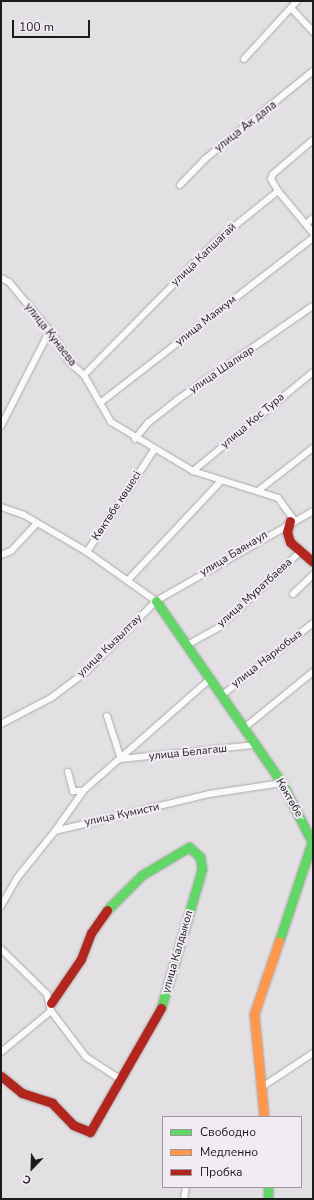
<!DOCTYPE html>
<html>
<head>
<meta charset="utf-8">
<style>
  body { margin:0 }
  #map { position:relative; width:314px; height:1200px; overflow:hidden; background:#e3e0e4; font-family:"Nunito Sans",sans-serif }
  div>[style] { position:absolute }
  .roads { filter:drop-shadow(0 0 1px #aba9ac) drop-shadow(0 0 1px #aba9ac) }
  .street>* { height:6px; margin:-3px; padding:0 3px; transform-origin:3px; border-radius:3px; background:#fbfafb }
  .fast>* { height:9px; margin:-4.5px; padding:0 4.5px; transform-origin:4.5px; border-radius:4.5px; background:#63d668 }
  .slow>* { height:9px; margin:-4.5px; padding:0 4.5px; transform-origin:4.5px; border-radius:4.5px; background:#ff974d }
  .jam>* { height:9px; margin:-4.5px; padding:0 4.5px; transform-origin:4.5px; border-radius:4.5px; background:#b3261e }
  span { translate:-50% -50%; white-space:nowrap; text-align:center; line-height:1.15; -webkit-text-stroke:4px #f1ebf3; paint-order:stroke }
  .street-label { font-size:11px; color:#1c1a1d }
  .frame { position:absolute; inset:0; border:2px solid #1c1a1d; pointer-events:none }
  .legend { position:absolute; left:162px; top:1116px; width:140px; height:72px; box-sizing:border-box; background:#f1ebf3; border:1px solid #9c979d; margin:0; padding:5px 7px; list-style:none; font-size:12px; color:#1c1a1d }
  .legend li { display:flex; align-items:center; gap:8px; height:20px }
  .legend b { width:20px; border:1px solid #9c979d }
  .north { position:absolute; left:12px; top:1148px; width:40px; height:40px; -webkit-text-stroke:3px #f1ebf3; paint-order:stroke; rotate:203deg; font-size:11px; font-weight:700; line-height:16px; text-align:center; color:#1c1a1d }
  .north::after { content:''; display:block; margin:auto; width:14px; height:18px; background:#1c1a1d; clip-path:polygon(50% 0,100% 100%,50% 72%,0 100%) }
  .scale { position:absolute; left:12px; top:20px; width:78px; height:18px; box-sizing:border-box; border:2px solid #1c1a1d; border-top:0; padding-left:5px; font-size:12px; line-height:14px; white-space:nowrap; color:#1c1a1d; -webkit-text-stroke:3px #f1ebf3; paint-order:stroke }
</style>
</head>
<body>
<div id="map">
  <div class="roads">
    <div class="street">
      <div style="left:291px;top:8px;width:33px;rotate:47deg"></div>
      <div style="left:244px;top:59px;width:79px;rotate:-47.6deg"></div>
      <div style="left:180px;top:185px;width:36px;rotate:-46deg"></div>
      <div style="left:205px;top:159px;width:139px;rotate:-39.2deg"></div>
      <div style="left:278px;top:191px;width:55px;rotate:50.2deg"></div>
      <div style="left:306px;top:224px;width:9px;rotate:-41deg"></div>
      <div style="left:1px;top:278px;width:9px;rotate:27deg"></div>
      <div style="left:9px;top:282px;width:70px;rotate:50.2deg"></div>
      <div style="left:54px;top:336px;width:30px;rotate:60deg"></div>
      <div style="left:69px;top:362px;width:20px;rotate:41deg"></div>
      <div style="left:84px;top:375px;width:54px;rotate:60.1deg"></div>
      <div style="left:111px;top:422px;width:96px;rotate:30.9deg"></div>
      <div style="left:193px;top:471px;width:89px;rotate:17.6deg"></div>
      <div style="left:278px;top:498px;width:27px;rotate:54deg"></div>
      <div style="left:84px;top:375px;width:187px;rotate:-45.4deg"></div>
      <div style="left:215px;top:242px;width:81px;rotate:-39deg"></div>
      <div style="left:278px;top:191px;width:14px;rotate:-120deg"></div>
      <div style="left:271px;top:179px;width:5px;rotate:-68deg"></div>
      <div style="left:273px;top:174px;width:52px;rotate:-40.4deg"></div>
      <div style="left:100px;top:403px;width:269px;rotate:-37.8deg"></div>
      <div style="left:1px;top:426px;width:106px;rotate:-62.9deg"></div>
      <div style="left:135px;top:439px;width:21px;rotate:-51deg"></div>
      <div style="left:148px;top:423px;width:37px;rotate:-38deg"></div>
      <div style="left:177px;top:400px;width:165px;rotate:-34.7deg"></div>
      <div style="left:154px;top:450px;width:122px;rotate:123.3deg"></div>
      <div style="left:87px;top:552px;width:85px;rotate:35.4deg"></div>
      <div style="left:193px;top:471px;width:156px;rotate:-39.5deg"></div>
      <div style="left:259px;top:490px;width:68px;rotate:-37.9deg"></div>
      <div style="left:1px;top:507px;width:24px;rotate:19deg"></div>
      <div style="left:24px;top:515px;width:73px;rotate:30.4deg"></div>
      <div style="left:1px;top:555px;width:11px;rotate:-22deg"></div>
      <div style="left:11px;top:551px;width:37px;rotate:-47deg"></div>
      <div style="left:128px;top:580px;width:136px;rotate:-46.8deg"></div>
      <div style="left:293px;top:594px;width:28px;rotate:-44deg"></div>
      <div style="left:187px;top:645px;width:37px;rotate:-29deg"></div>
      <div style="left:219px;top:627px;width:112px;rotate:-42.8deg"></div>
      <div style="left:221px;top:696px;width:117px;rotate:-38.4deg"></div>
      <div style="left:107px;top:716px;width:45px;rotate:72deg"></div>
      <div style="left:121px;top:759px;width:135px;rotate:-6deg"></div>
      <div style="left:1px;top:724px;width:56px;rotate:-27.5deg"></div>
      <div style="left:51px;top:698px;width:45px;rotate:-36.9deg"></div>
      <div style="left:87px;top:671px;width:98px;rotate:-45.4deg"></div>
      <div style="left:156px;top:601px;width:181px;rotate:-29.8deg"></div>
      <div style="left:244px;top:728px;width:89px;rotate:-39.1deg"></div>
      <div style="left:68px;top:772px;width:20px;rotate:75deg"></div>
      <div style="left:73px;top:791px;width:10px"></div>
      <div style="left:55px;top:831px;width:50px;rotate:-54.7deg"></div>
      <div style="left:84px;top:790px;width:168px;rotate:-41.4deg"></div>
      <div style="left:1px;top:906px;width:32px;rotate:-60deg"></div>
      <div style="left:17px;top:878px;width:60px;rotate:-51deg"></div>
      <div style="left:55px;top:831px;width:158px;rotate:-13.5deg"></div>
      <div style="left:209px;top:794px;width:74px;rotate:-8.6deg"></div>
      <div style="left:1px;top:949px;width:64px;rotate:44.4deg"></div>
      <div style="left:47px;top:994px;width:17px;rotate:77deg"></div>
      <div style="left:51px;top:1011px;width:65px;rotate:140.6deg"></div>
      <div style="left:51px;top:1011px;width:58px;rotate:52.7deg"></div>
      <div style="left:86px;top:1057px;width:40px;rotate:32.9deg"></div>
      <div style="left:262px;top:1087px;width:61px;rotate:-33.7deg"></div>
      <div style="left:184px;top:1199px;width:12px;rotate:-81deg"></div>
    </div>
    <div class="fast">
      <div style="left:156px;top:601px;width:221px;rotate:55.3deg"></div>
      <div style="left:282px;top:783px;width:66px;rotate:63deg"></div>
      <div style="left:312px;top:842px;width:104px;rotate:108.4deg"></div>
      <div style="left:107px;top:910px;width:49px;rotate:-45deg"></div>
      <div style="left:142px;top:875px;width:55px;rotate:-30.8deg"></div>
      <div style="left:189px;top:847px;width:15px;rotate:42deg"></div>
      <div style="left:200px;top:857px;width:12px;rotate:81deg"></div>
      <div style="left:202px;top:869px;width:145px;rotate:106.4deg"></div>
      <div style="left:268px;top:1187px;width:12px;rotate:90deg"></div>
    </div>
    <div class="slow">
      <div style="left:264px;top:1117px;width:103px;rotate:-95.5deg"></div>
      <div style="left:254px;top:1014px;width:77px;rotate:-71.1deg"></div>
    </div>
    <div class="jam">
      <div style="left:290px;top:521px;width:11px;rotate:105deg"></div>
      <div style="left:287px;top:532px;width:10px;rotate:73deg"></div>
      <div style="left:290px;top:542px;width:30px;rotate:41deg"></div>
      <div style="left:51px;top:1003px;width:53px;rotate:-55.7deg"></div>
      <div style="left:81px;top:959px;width:28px;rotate:-69deg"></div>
      <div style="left:91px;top:933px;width:28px;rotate:-55deg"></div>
      <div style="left:1px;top:1076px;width:27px;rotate:39deg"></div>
      <div style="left:22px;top:1093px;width:32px;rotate:18deg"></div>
      <div style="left:52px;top:1103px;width:30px;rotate:46deg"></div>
      <div style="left:73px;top:1125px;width:18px;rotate:22deg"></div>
      <div style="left:90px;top:1132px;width:143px;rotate:-60.2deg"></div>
    </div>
  </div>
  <div class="street-label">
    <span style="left:246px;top:127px;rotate:-38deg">улица Ак дала</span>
    <span style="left:204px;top:255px;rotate:-44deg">улица Капшагай</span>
    <span style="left:206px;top:321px;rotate:-38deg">улица Маякум</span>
    <span style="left:50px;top:335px;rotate:52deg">улица Кунаева</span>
    <span style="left:222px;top:370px;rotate:-34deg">улица Шалкар</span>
    <span style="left:253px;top:421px;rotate:-40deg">улица Кос Тура</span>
    <span style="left:117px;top:506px;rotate:-57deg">Көктөбе көшесі</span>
    <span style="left:234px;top:554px;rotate:-31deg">улица Баянаул</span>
    <span style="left:255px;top:593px;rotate:-42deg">улица Муратбаева</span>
    <span style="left:110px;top:646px;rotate:-44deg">улица Кызылтау</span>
    <span style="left:267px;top:659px;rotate:-38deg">улица Наркобыз</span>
    <span style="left:188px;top:753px;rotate:-6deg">улица Белагаш</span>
    <span style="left:289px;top:798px;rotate:60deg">Көктөбе</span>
    <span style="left:122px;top:815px;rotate:-12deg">улица Кумисти</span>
    <span style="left:178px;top:952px;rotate:-74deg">улица Калдыкол</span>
  </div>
  <div class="frame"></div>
  <ul class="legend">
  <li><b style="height:5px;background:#63d668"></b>Свободно</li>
  <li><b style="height:5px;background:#ff974d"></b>Медленно</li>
  <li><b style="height:5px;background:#b3261e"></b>Пробка</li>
  </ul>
  <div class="north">С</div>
  <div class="scale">100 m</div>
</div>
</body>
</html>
